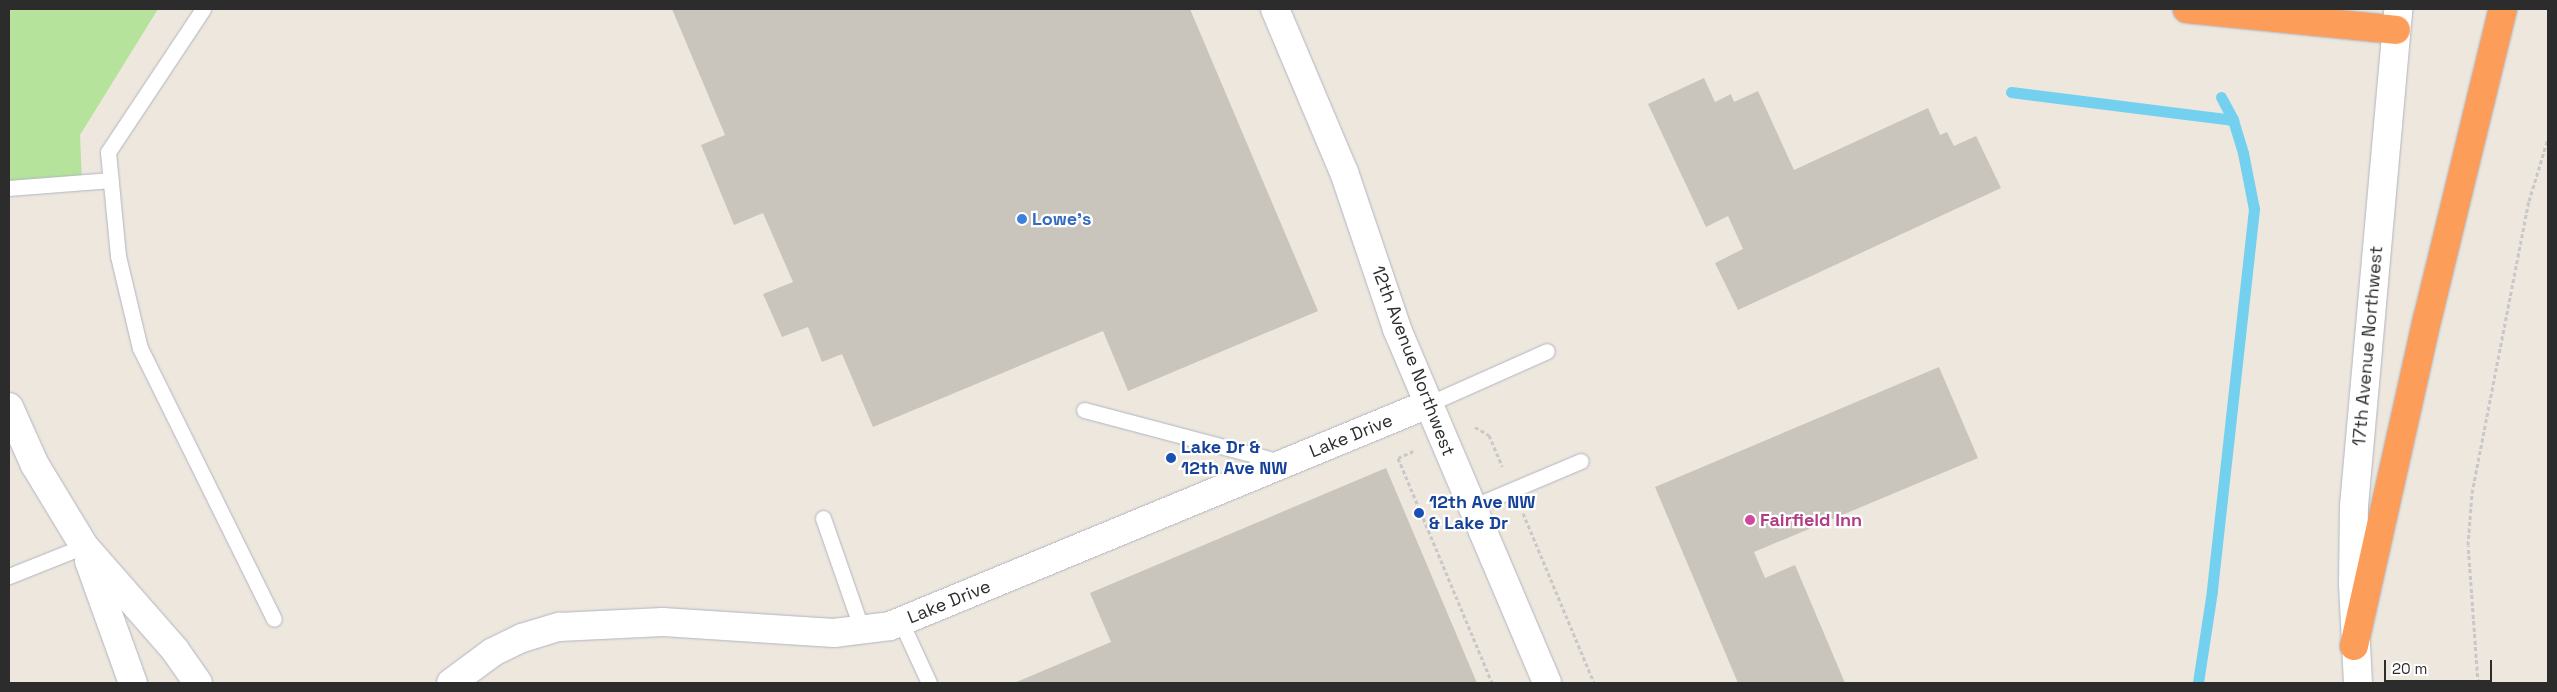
<!DOCTYPE html>
<html>
<head>
<meta charset="utf-8">
<style>
  body { margin:0 }
  #map { position:relative; width:2557px; height:692px; overflow:hidden; background:#ede7de; font-family:"Space Grotesk",sans-serif }
  div>[style] { position:absolute }
  .green>* { inset:0; background:#b5e39b }
  .stream>* { height:11px; margin:-5.5px; padding:0 5.5px; transform-origin:5.5px; border-radius:5.5px; background:#73d0ee }
  .building>* { inset:0; background:#c9c5bd }
  .path>* { height:3px; margin-top:-1.5px; transform-origin:0; background:repeating-linear-gradient(90deg,#c8c8c8 0 4px,transparent 0 6.5px) }
  .roads { filter:drop-shadow(0 0 1px #b2b5bf) drop-shadow(0 0 1px #b2b5bf) }
  .service>* { height:15px; margin:-7.5px; padding:0 7.5px; transform-origin:7.5px; border-radius:7.5px; background:#fff }
  .minor>* { height:28px; margin:-14px; padding:0 14px; transform-origin:14px; border-radius:14px; background:#fff }
  .secondary>* { height:28px; margin:-14px; padding:0 14px; transform-origin:14px; border-radius:14px; background:#fff }
  .motorway>* { height:28px; margin:-14px; padding:0 14px; transform-origin:14px; border-radius:14px; background:#fd9d5a }
  .dots>* { width:14px; height:14px; translate:-50% -50%; box-sizing:border-box; border:2px solid #fff; border-radius:50% }
  span { translate:-50% -50%; white-space:nowrap; text-align:center; line-height:1.15; -webkit-text-stroke:4.5px #fff; paint-order:stroke }
  .shop-label { font-size:18px; color:#366cbe; font-weight:700 }
  .left { translate:0 -50%; text-align:left }
  .street-label { font-size:18px; color:#2c2c2c }
  .transit-label { font-size:18px; color:#164399; font-weight:700 }
  .hotel-label { font-size:18px; color:#b23c85; font-weight:700 }
  .frame { position:absolute; inset:0; border:10px solid #2c2c2c; pointer-events:none }
  .scale { position:absolute; left:2384px; top:660px; width:108px; height:22px; box-sizing:border-box; border:2px solid #2c2c2c; border-top:0; padding-left:6px; font-size:15px; line-height:18px; white-space:nowrap; color:#2c2c2c; -webkit-text-stroke:4px #fff; paint-order:stroke }
</style>
</head>
<body>
<div id="map">
  <div class="green">
    <div style="clip-path:polygon(9px 9px,158px 9px,80px 135px,82px 182px,9px 188px)"></div>
  </div>
  <div class="stream">
    <div style="left:2011px;top:92px;width:224px;rotate:7.2deg"></div>
    <div style="left:2233px;top:120px;width:34px;rotate:73deg"></div>
    <div style="left:2243px;top:153px;width:57px;rotate:78.9deg"></div>
    <div style="left:2254px;top:209px;width:384px;rotate:96.3deg"></div>
    <div style="left:2212px;top:591px;width:93px;rotate:98.7deg"></div>
    <div style="left:2221px;top:97px;width:26px;rotate:62deg"></div>
  </div>
  <div class="building">
    <div style="clip-path:polygon(672px 9px,1190px 9px,1318px 311px,1128px 391px,1103px 331px,873px 427px,842px 354px,822px 362px,808px 327px,782px 337px,763px 294px,793px 282px,763px 213px,734px 225px,701px 145px,725px 135px)"></div>
    <div style="clip-path:polygon(1704px 78px,1715px 102px,1731px 94px,1734px 102px,1758px 91px,1794px 170px,1928px 108px,1940px 135px,1947px 132px,1954px 146px,1976px 136px,2001px 188px,1738px 310px,1715px 263px,1743px 249px,1728px 216px,1706px 227px,1648px 104px)"></div>
    <div style="clip-path:polygon(1939px 367px,1978px 458px,1754px 552px,1765px 578px,1795px 565px,1845px 683px,1738px 683px,1655px 487px)"></div>
    <div style="clip-path:polygon(1386px 468px,1477px 683px,1014px 683px,1111px 642px,1090px 593px)"></div>
  </div>
  <div class="path">
    <div style="left:1475px;top:427px;width:16px;rotate:30deg"></div>
    <div style="left:1489px;top:435px;width:34px;rotate:67deg"></div>
    <div style="left:1398px;top:458px;width:17px;rotate:-25deg"></div>
    <div style="left:1398px;top:458px;width:244px;rotate:67.3deg"></div>
    <div style="left:1523px;top:513px;width:184px;rotate:67.3deg"></div>
    <div style="left:2478px;top:683px;width:138px;rotate:-94.1deg"></div>
    <div style="left:2468px;top:545px;width:52px;rotate:-85.6deg"></div>
    <div style="left:2472px;top:493px;width:298px;rotate:-79deg"></div>
    <div style="left:2529px;top:201px;width:66px;rotate:-73.2deg"></div>
  </div>
  <div class="roads">
    <div class="service">
      <div style="left:203px;top:9px;width:172px;rotate:123.6deg"></div>
      <div style="left:108px;top:152px;width:104px;rotate:84.5deg"></div>
      <div style="left:118px;top:256px;width:95px;rotate:76.6deg"></div>
      <div style="left:140px;top:348px;width:302px;rotate:63.7deg"></div>
      <div style="left:9px;top:188px;width:102px;rotate:-4.5deg"></div>
      <div style="left:1428px;top:404px;width:130px;rotate:-24deg"></div>
      <div style="left:1084px;top:410px;width:204px;rotate:14.8deg"></div>
      <div style="left:1472px;top:507px;width:118px;rotate:-22.9deg"></div>
      <div style="left:823px;top:518px;width:119px;rotate:70.8deg"></div>
      <div style="left:9px;top:576px;width:81px;rotate:-21.8deg"></div>
      <div style="left:901px;top:622px;width:67px;rotate:65.3deg"></div>
    </div>
    <div class="minor">
      <div style="left:1275px;top:9px;width:177px;rotate:67.1deg"></div>
      <div style="left:1344px;top:172px;width:166px;rotate:71.3deg"></div>
      <div style="left:1397px;top:329px;width:384px;rotate:67deg"></div>
      <div style="left:9px;top:407px;width:64px;rotate:65.9deg"></div>
      <div style="left:35px;top:465px;width:95px;rotate:58.8deg"></div>
      <div style="left:84px;top:546px;width:138px;rotate:48.8deg"></div>
      <div style="left:175px;top:650px;width:40px;rotate:55.1deg"></div>
      <div style="left:89px;top:561px;width:130px;rotate:70.2deg"></div>
      <div style="left:451px;top:683px;width:52px;rotate:-36.4deg"></div>
      <div style="left:493px;top:652px;width:32px;rotate:-26deg"></div>
      <div style="left:522px;top:638px;width:39px;rotate:-17deg"></div>
      <div style="left:559px;top:627px;width:104px;rotate:-2.8deg"></div>
      <div style="left:663px;top:622px;width:171px;rotate:3.7deg"></div>
      <div style="left:834px;top:633px;width:56px;rotate:-7.1deg"></div>
      <div style="left:890px;top:626px;width:582px;rotate:-22.42deg"></div>
    </div>
    <div class="secondary">
      <div style="left:2358px;top:683px;width:99px;rotate:-92.9deg"></div>
      <div style="left:2353px;top:584px;width:78px;rotate:-89.3deg"></div>
      <div style="left:2354px;top:506px;width:499px;rotate:-84.9deg"></div>
    </div>
    <div class="motorway">
      <div style="left:2187px;top:9px;width:210px;rotate:5.7deg"></div>
      <div style="left:2354px;top:646px;width:338px;rotate:-77.4deg"></div>
      <div style="left:2428px;top:316px;width:316px;rotate:-76.3deg"></div>
    </div>
  </div>
  <div class="dots">
    <div style="left:1022px;top:219px;background:#3f7fe0"></div>
    <div style="left:1171px;top:458px;background:#1a4fb4"></div>
    <div style="left:1419px;top:513px;background:#1a4fb4"></div>
    <div style="left:1750px;top:520px;background:#d1479c"></div>
  </div>
  <div class="shop-label">
    <span class="left" style="left:1032px;top:219px">Lowe's</span>
  </div>
  <div class="street-label">
    <span style="left:2368px;top:346px;rotate:-85deg">17th Avenue Northwest</span>
    <span style="left:1413px;top:361px;rotate:69deg">12th Avenue Northwest</span>
    <span style="left:1351px;top:436px;rotate:-22deg">Lake Drive</span>
    <span style="left:949px;top:602px;rotate:-22deg">Lake Drive</span>
  </div>
  <div class="transit-label">
    <span class="left" style="left:1181px;top:458px">Lake Dr &amp;<br>12th Ave NW</span>
    <span class="left" style="left:1429px;top:513px">12th Ave NW<br>&amp; Lake Dr</span>
  </div>
  <div class="hotel-label">
    <span class="left" style="left:1760px;top:520px">Fairfield Inn</span>
  </div>
  <div class="frame"></div>
  <div class="scale">20 m</div>
</div>
</body>
</html>
